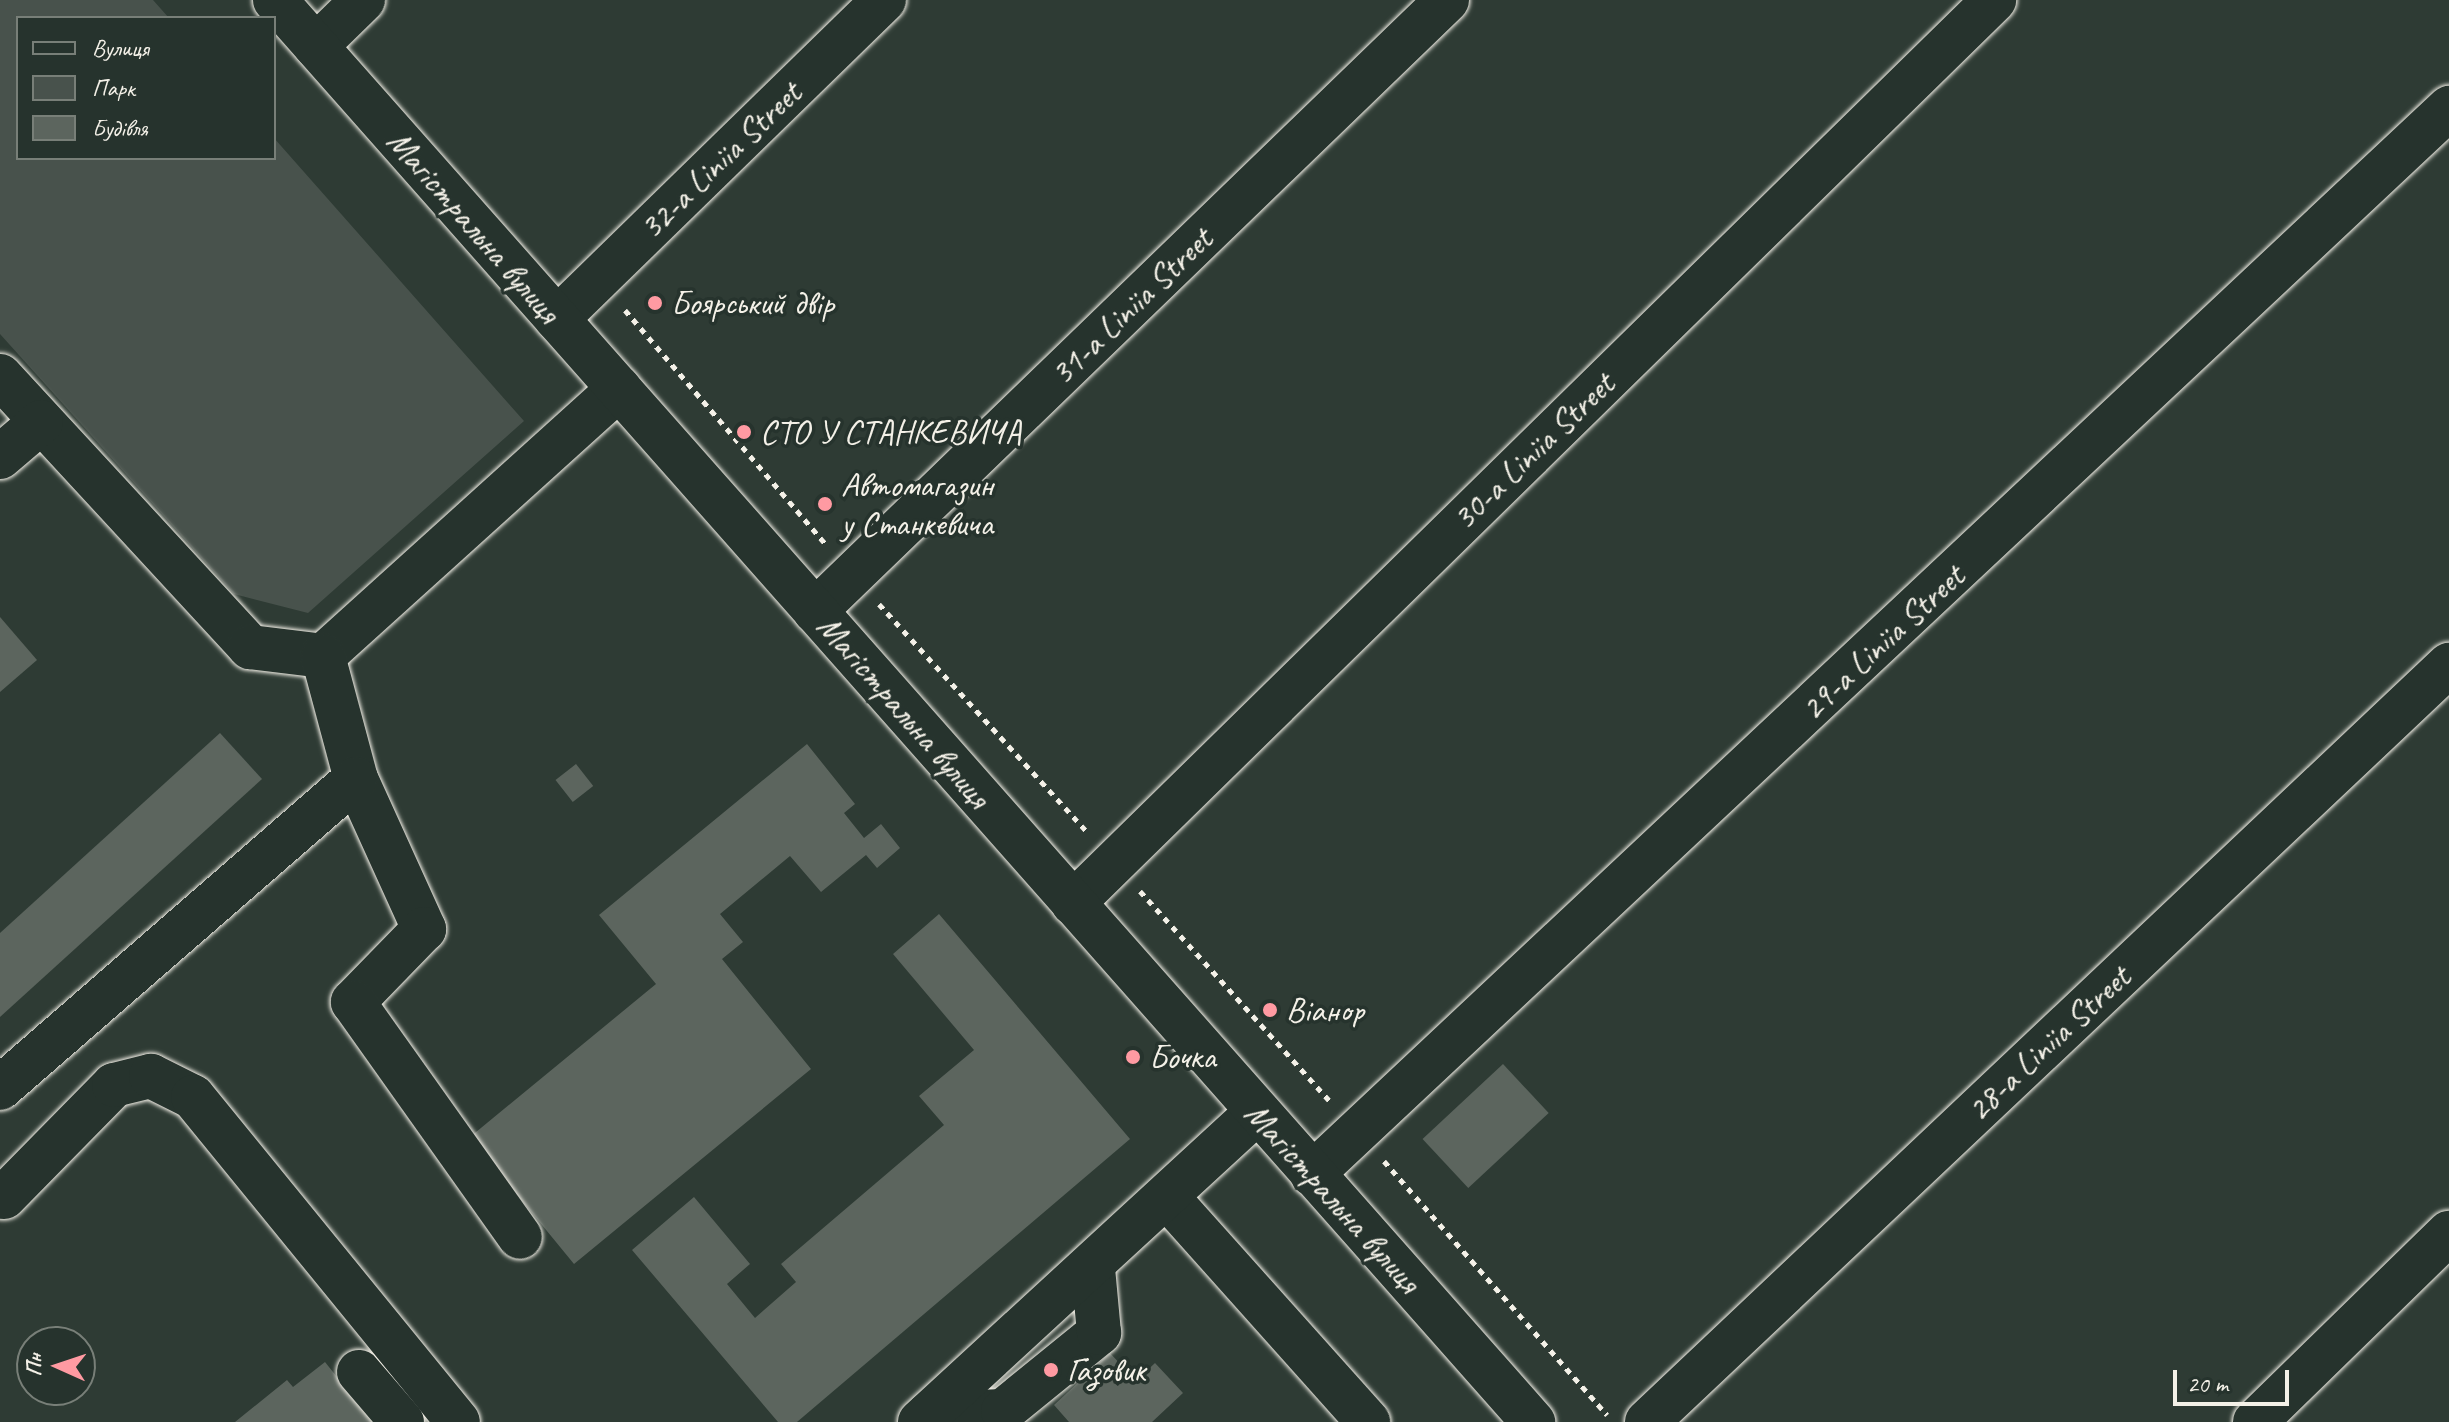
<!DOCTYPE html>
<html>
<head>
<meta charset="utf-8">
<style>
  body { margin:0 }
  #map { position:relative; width:2449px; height:1422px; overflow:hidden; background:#2e3b34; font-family:Caveat,sans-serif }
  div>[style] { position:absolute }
  .green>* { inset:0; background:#48524c }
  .building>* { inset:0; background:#5c655e; transform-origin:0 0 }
  .path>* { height:5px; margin-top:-2.5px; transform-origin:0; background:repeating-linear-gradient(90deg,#f4f1e8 0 6px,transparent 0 12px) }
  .roads { filter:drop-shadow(0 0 2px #f4f1e8) drop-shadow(0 0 2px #f4f1e8) }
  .minor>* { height:44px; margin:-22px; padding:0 22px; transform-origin:22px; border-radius:22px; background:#26332d }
  .major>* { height:44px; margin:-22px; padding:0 22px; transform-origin:22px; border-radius:22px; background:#26332d }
  .dots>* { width:22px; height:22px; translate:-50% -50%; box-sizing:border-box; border:4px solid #26332d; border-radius:50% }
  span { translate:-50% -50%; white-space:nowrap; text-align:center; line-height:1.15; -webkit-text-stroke:7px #26332d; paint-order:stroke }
  .street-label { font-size:34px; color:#f4f1e8 }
  .poi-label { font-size:34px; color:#f4f1e8 }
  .left { translate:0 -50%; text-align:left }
  .legend { position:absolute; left:16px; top:16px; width:260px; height:144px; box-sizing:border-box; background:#26332d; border:2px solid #787f78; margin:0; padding:10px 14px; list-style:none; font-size:24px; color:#f4f1e8 }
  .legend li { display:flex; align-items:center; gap:16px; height:40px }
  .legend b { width:40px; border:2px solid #787f78 }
  .north { position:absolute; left:16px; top:1326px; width:80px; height:80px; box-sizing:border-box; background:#26332d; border:2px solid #787f78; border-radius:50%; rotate:273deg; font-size:22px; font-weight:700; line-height:32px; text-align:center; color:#f4f1e8 }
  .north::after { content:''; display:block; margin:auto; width:28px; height:36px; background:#ff9aa2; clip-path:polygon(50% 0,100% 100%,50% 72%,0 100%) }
  .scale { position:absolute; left:2173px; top:1370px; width:116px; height:36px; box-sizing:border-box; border:4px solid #f4f1e8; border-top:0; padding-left:10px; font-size:24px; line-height:28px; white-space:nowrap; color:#f4f1e8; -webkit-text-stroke:6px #26332d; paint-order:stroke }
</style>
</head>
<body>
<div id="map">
  <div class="green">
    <div style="clip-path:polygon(0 0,153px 0,169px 18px,18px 18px,18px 158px,274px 158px,274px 138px,524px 421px,308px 613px,234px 594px,0 334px)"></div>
  </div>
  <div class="building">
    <div style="clip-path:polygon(0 617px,37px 660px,0 692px)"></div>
    <div style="clip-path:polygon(220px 733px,262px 779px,0 1017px,0 933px)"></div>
    <div style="clip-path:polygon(807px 744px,855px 804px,844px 813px,864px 838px,881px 824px,900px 848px,877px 868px,866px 855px,821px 892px,790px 856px,720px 914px,743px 942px,722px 959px,811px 1069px,574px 1264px,470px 1137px,656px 984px,599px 915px)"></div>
    <div style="left:576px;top:764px;width:28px;height:26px;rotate:52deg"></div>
    <div style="clip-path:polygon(939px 914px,1130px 1139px,797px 1422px,778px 1422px,632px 1250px,694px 1197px,750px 1264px,727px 1284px,755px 1318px,796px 1282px,781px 1264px,944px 1125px,919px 1096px,974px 1050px,893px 954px)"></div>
    <div style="left:1503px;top:1064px;width:67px;height:110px;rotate:47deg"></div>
    <div style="clip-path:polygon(1110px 1353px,1136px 1381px,1155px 1363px,1183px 1393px,1152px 1422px,1069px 1422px,1054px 1405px)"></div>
    <div style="clip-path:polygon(325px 1362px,373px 1422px,235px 1422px,287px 1380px,293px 1387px)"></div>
  </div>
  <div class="path">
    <div style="left:625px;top:310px;width:311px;rotate:49.4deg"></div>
    <div style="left:879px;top:604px;width:310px;rotate:47.6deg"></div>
    <div style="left:1140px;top:891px;width:282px;rotate:47.9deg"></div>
    <div style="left:1384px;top:1161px;width:338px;rotate:48.7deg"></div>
  </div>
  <div class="roads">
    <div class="minor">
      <div style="left:316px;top:46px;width:66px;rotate:-44.4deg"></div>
      <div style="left:557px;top:319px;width:457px;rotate:-44.3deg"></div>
      <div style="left:0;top:376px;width:369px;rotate:47.3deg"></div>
      <div style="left:250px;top:647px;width:74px;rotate:7deg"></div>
      <div style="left:323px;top:656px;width:399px;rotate:-42.1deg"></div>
      <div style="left:0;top:457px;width:54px;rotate:-40.5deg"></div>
      <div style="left:815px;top:611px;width:879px;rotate:-44.03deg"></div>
      <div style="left:323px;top:656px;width:127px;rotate:75deg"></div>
      <div style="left:356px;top:779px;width:165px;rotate:65.6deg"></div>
      <div style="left:424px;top:929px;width:102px;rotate:134.2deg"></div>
      <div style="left:353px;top:1002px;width:288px;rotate:54.6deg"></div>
      <div style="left:1073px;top:903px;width:1290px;rotate:-44.43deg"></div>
      <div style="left:0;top:1088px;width:471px;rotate:-41deg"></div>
      <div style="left:1312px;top:1174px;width:1559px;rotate:-43.15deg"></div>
      <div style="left:4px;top:1197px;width:157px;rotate:-45.5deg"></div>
      <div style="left:114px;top:1085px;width:38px;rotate:-14deg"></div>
      <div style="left:151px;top:1076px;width:47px;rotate:26.6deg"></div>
      <div style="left:193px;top:1097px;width:419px;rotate:50.8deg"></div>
      <div style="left:1167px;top:1197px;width:302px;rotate:48.2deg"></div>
      <div style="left:359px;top:1372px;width:66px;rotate:49.3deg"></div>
      <div style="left:929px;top:1414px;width:74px;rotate:-2.3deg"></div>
      <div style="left:1003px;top:1411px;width:124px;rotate:-39.1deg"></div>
      <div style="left:1099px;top:1333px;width:65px;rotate:-95.3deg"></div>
      <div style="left:920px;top:1422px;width:458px;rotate:-42.6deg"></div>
      <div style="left:1647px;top:1422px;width:1103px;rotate:-43.35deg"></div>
      <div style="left:2255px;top:1422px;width:271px;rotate:-44.3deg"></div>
    </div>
    <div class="major">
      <div style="left:275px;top:0;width:1899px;rotate:48.5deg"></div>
    </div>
  </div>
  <div class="dots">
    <div style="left:655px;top:303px;background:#ff9aa2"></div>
    <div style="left:744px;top:432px;background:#ff9aa2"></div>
    <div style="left:825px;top:504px;background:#ff9aa2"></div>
    <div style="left:1270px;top:1010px;background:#ff9aa2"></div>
    <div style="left:1133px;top:1057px;background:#ff9aa2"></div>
    <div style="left:1051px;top:1370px;background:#ff9aa2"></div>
  </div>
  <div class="street-label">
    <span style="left:720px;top:160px;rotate:-44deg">32-a Liniia Street</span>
    <span style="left:474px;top:226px;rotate:49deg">Магістральна вулиця</span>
    <span style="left:1131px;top:306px;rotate:-44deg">31-a Liniia Street</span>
    <span style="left:1533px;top:451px;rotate:-44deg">30-a Liniia Street</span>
    <span style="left:1882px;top:642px;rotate:-43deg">29-a Liniia Street</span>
    <span style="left:904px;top:711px;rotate:49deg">Магістральна вулиця</span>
    <span style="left:2048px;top:1043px;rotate:-43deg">28-a Liniia Street</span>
    <span style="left:1333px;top:1197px;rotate:48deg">Магістральна вулиця</span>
  </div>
  <div class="poi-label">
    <span class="left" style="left:671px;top:303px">Боярський двір</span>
    <span class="left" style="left:760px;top:432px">СТО У СТАНКЕВИЧА</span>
    <span class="left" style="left:841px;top:504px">Автомагазин<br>у Станкевича</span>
    <span class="left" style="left:1286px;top:1010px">Віанор</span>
    <span class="left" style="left:1149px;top:1057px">Бочка</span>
    <span class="left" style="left:1067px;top:1370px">Газовик</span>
  </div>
  <ul class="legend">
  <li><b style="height:10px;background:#26332d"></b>Вулиця</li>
  <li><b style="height:22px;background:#48524c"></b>Парк</li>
  <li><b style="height:22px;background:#5c655e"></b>Будівля</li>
  </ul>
  <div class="north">Пн</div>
  <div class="scale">20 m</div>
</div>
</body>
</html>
